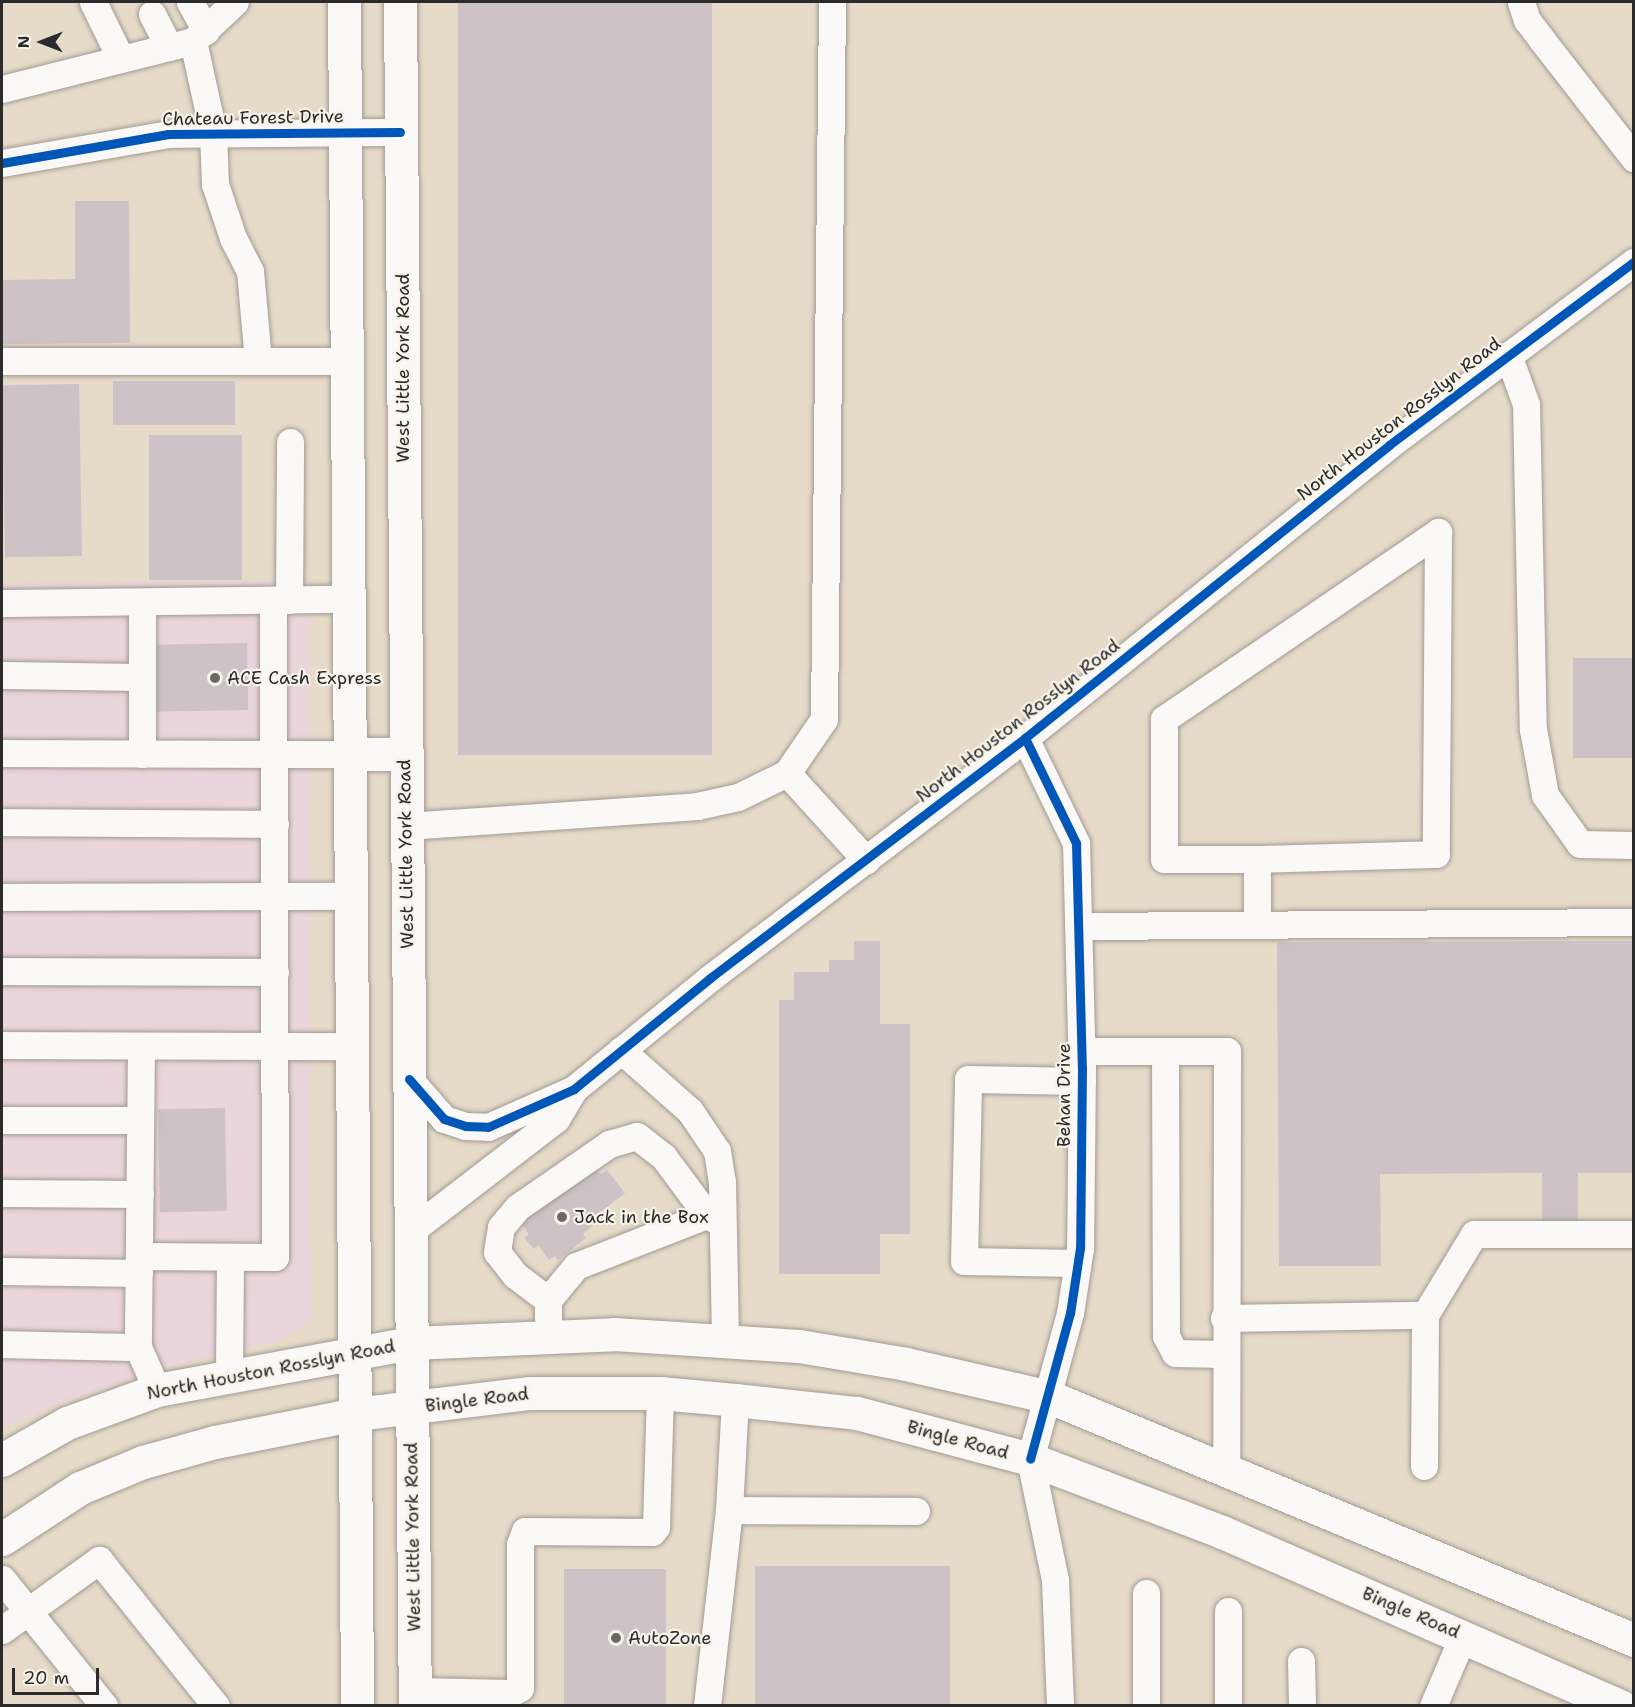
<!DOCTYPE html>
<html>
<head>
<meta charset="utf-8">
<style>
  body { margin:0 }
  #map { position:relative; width:1635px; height:1707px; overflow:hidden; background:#e6dac9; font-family:"Shantell Sans",sans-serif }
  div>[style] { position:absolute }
  .built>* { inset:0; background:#e9d5db }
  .building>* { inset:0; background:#cdc2c6; transform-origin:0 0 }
  .roads { filter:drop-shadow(0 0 2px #a29b91) drop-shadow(0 0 2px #a29b91) }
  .minor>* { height:27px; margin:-13.5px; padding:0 13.5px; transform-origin:13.5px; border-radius:13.5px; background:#fbf9f7 }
  .major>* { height:33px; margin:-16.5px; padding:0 16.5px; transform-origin:16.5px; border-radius:16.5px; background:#fbf9f7 }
  .cycleway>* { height:9px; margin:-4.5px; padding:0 4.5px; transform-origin:4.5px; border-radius:4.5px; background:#0057b8 }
  .dots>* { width:16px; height:16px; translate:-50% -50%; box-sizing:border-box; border:3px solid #f7f3e8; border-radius:50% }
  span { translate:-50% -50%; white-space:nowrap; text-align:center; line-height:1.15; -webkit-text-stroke:4.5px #f7f3e8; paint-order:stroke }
  .street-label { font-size:18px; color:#2b2b2b }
  .poi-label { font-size:18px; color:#2b2b2b }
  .left { translate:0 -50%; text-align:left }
  .frame { position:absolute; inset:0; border:3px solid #2b2b2b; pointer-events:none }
  .north { position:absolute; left:12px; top:12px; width:60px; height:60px; -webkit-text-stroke:4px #f7f3e8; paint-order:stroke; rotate:270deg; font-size:16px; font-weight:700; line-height:24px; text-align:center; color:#2b2b2b }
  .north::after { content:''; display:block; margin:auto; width:21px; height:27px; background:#2b2b2b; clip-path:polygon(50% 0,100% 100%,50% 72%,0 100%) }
  .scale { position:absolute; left:12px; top:1668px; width:87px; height:27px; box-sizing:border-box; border:3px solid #2b2b2b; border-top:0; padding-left:8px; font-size:18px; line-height:21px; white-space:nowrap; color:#2b2b2b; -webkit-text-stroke:4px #f7f3e8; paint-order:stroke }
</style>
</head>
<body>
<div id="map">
  <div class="built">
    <div style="clip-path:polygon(309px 580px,311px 1320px,281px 1340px,159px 1368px,2px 1426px,2px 584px)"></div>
  </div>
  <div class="building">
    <div style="left:458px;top:2px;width:254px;height:753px"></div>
    <div style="clip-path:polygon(75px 201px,129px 201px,130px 343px,2px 344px,2px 280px,75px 279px)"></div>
    <div style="left:235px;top:381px;width:44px;height:122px;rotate:90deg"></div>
    <div style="left:79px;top:384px;width:172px;height:77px;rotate:89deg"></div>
    <div style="left:149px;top:435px;width:93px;height:145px"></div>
    <div style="left:247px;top:643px;width:67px;height:94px;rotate:89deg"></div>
    <div style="left:1573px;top:658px;width:61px;height:100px"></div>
    <div style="clip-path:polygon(854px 941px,880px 941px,880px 1024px,910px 1024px,910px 1234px,880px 1234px,880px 1274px,779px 1274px,779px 1000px,794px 1000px,794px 972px,829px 972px,829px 960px,854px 960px)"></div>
    <div style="clip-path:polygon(1634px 941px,1634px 1173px,1578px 1173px,1578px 1224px,1542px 1224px,1542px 1173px,1380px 1174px,1381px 1266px,1279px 1266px,1277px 942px)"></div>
    <div style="left:225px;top:1108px;width:103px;height:67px;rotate:89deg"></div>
    <div style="clip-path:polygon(595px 1168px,601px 1174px,607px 1170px,625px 1193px,588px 1222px,592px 1226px,583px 1234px,586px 1238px,558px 1260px,555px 1256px,549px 1260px,538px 1245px,534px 1249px,524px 1238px,529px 1234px,521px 1223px)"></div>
    <div style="left:950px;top:1566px;width:140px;height:195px;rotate:90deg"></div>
    <div style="left:666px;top:1569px;width:136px;height:102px;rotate:90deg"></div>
  </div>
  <div class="roads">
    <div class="minor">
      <div style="left:93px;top:2px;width:61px;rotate:63.9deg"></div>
      <div style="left:190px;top:2px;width:33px;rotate:61deg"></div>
      <div style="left:832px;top:2px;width:717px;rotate:90.64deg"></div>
      <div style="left:824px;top:719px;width:65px;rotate:124.4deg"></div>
      <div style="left:787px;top:773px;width:118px;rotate:47.8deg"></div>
      <div style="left:1521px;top:2px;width:19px;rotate:72deg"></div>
      <div style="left:1527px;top:20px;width:25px;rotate:53deg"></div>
      <div style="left:1542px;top:40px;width:150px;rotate:52.1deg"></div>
      <div style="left:152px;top:14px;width:37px;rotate:63deg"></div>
      <div style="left:193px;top:41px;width:93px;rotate:77.6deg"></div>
      <div style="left:213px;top:132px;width:52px;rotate:87.8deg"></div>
      <div style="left:215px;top:184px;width:57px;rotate:71.6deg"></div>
      <div style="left:233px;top:238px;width:37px;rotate:63deg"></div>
      <div style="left:250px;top:271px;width:90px;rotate:84.9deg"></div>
      <div style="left:258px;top:361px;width:88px"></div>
      <div style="left:2px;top:89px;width:197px;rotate:-14.1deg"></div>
      <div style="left:193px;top:41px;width:57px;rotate:-42.9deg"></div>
      <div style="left:2px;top:163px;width:169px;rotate:-9.9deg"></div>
      <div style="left:168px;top:134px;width:232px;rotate:-0.5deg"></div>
      <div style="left:1508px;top:355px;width:52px;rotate:69.8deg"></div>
      <div style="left:1526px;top:404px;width:325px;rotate:88.8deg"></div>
      <div style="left:1533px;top:729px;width:67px;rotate:79.7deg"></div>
      <div style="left:1545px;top:795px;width:60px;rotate:54.5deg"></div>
      <div style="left:1580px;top:844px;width:54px;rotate:1.1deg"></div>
      <div style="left:2px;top:361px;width:256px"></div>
      <div style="left:289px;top:600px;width:158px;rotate:-89.6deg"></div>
      <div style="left:142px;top:602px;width:152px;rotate:90deg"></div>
      <div style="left:2px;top:603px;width:345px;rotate:-0.7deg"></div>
      <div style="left:2px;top:675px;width:140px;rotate:0.8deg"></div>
      <div style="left:1025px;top:738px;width:117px;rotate:64.1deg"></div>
      <div style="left:1076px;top:843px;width:225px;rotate:88.5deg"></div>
      <div style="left:1082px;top:1068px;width:180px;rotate:90.6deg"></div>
      <div style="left:1080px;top:1248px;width:66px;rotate:98.7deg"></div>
      <div style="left:1070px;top:1313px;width:151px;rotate:105.3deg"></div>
      <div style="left:1030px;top:1459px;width:124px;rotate:78.3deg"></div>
      <div style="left:1055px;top:1580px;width:126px;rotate:87.7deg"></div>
      <div style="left:2px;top:753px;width:347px;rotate:0.2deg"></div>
      <div style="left:2px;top:822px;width:273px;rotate:0.4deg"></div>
      <div style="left:406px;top:826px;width:292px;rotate:-3.9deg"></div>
      <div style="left:697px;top:806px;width:42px;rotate:-12.4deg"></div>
      <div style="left:738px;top:797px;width:55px;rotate:-26.1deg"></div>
      <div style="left:2px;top:897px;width:348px;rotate:-0.2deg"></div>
      <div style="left:1257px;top:925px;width:66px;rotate:-90deg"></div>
      <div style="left:1257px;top:859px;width:93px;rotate:180deg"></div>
      <div style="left:1164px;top:859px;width:140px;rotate:-90deg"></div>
      <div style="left:1164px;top:719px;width:332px;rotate:-34.3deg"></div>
      <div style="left:1438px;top:532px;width:322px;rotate:90.4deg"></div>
      <div style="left:1436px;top:854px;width:179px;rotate:178.4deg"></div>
      <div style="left:1078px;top:926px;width:556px;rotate:-0.41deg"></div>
      <div style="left:2px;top:971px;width:273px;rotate:0.2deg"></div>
      <div style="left:2px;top:1045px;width:349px;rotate:0.2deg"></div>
      <div style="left:141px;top:1047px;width:300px;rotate:90.6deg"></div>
      <div style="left:138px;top:1347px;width:47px;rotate:66.2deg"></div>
      <div style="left:621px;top:1050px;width:92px;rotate:41.5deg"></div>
      <div style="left:690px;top:1111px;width:48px;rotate:56deg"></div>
      <div style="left:717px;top:1151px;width:31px;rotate:81deg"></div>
      <div style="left:722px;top:1182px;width:160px;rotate:88.9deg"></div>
      <div style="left:1081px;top:1051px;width:146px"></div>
      <div style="left:1227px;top:1051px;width:419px;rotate:90.1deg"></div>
      <div style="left:1165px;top:1052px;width:284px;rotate:89.8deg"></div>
      <div style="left:1166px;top:1336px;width:19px;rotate:62deg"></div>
      <div style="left:1175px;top:1353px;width:49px;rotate:1.2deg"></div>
      <div style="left:409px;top:1079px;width:53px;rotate:48.8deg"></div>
      <div style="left:444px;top:1119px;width:22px;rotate:18deg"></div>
      <div style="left:465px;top:1126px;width:23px;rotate:2deg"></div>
      <div style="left:488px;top:1127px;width:94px;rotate:-23.8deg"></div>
      <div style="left:574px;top:1089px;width:176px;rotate:-39.2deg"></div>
      <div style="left:710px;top:978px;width:396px;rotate:-37.3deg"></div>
      <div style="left:1025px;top:738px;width:467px;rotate:-38.8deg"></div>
      <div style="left:1389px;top:445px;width:306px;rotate:-36.8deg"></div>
      <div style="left:2px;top:1120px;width:138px"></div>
      <div style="left:2px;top:1193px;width:138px;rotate:0.4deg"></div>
      <div style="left:408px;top:1233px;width:187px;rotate:-37.6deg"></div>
      <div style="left:556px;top:1119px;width:35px;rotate:-59deg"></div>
      <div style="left:139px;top:1256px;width:136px;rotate:0.4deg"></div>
      <div style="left:275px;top:1257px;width:657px;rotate:-90.17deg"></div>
      <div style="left:1077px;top:1263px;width:113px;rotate:-179deg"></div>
      <div style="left:964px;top:1261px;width:182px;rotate:-88.7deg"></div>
      <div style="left:968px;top:1079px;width:114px;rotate:1deg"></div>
      <div style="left:2px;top:1271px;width:137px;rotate:0.8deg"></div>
      <div style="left:548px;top:1300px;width:41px;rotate:-142.9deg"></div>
      <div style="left:515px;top:1275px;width:29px;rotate:-128deg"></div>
      <div style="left:497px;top:1252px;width:25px;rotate:-81deg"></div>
      <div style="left:501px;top:1227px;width:26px;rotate:-50deg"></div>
      <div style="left:518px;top:1207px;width:111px;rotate:-34.7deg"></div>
      <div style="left:609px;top:1144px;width:29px;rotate:-16deg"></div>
      <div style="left:637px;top:1136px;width:33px;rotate:38deg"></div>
      <div style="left:663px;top:1156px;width:74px;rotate:53.3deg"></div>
      <div style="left:548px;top:1318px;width:18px;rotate:-90deg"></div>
      <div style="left:548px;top:1300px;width:44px;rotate:-50.5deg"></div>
      <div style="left:576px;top:1266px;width:141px;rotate:-21.3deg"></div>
      <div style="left:707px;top:1215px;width:17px;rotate:28deg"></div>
      <div style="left:1224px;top:1318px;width:201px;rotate:-0.9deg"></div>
      <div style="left:1425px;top:1315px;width:95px;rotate:-58.8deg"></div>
      <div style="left:1474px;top:1234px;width:160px"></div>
      <div style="left:2px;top:1344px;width:136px;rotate:1.3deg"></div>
      <div style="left:229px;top:1375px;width:117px;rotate:-89.5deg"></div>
      <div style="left:1424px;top:1466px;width:151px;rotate:-89.6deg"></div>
      <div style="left:729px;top:1510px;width:187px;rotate:0.3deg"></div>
      <div style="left:2px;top:1579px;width:163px;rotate:51.2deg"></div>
      <div style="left:1146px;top:1593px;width:113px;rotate:90deg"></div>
      <div style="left:2px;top:1630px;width:120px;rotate:-35.8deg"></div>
      <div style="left:99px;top:1560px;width:187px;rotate:51.3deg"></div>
      <div style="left:1301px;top:1661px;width:45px;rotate:88.7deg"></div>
      <div style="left:415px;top:1691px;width:96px;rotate:1.2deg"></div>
      <div style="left:511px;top:1693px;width:10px;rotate:-29deg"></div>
      <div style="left:520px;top:1688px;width:144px;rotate:-90deg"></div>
      <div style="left:520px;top:1544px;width:14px;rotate:-69deg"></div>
      <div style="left:525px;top:1531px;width:127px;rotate:0.5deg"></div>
      <div style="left:652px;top:1532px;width:6px;rotate:-51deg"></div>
      <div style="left:656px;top:1527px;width:134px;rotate:-88.3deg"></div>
      <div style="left:707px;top:1706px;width:197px;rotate:-83.6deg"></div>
      <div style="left:729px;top:1510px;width:110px;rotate:-86.9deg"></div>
      <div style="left:1228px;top:1706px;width:95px;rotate:-90deg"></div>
      <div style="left:1433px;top:1706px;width:76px;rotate:-66.8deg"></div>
    </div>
    <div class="major">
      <div style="left:344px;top:2px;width:1704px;rotate:89.56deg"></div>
      <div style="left:400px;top:2px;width:1704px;rotate:89.5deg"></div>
      <div style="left:349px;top:754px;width:56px"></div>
      <div style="left:2px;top:1460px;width:75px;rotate:-29.6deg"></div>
      <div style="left:67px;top:1423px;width:96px;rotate:-20.1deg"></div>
      <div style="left:157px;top:1390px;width:258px;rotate:-10.5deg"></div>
      <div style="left:411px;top:1343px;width:203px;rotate:-2.5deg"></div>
      <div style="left:614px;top:1334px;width:185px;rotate:3.7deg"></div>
      <div style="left:799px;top:1346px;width:109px;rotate:9.5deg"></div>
      <div style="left:906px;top:1364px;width:148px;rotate:12.9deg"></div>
      <div style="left:1050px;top:1397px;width:633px;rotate:22.59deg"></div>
      <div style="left:2px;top:1539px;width:93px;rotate:-33.2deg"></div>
      <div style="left:80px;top:1488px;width:68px;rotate:-22.4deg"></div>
      <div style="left:143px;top:1462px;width:75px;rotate:-15.5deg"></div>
      <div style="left:215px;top:1442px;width:144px;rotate:-11.2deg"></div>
      <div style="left:356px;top:1414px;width:175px;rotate:-6.9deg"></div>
      <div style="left:530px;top:1393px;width:130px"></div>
      <div style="left:660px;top:1393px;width:75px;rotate:5.3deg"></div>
      <div style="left:735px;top:1400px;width:123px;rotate:6.1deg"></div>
      <div style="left:857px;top:1413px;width:179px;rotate:14.9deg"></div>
      <div style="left:1030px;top:1459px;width:205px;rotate:20.8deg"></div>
      <div style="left:1222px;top:1532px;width:435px;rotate:23.6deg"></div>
    </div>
  </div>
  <div class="cycleway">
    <div style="left:2px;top:163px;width:169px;rotate:-9.9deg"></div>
    <div style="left:168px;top:134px;width:232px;rotate:-0.5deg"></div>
    <div style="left:1025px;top:738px;width:117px;rotate:64.1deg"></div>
    <div style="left:1076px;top:843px;width:225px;rotate:88.5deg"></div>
    <div style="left:1082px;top:1068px;width:180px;rotate:90.6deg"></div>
    <div style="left:1080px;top:1248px;width:66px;rotate:98.7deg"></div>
    <div style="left:1070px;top:1313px;width:151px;rotate:105.3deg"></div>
    <div style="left:409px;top:1079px;width:53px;rotate:48.8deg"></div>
    <div style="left:444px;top:1119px;width:22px;rotate:18deg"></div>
    <div style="left:465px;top:1126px;width:23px;rotate:2deg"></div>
    <div style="left:488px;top:1127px;width:94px;rotate:-23.8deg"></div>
    <div style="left:574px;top:1089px;width:176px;rotate:-39.2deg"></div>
    <div style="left:710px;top:978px;width:396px;rotate:-37.3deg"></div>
    <div style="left:1025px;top:738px;width:467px;rotate:-38.8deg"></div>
    <div style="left:1389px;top:445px;width:306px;rotate:-36.8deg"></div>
  </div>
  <div class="dots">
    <div style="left:215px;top:678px;background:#6c6862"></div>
    <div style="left:562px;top:1217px;background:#6c6862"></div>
    <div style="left:616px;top:1638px;background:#6c6862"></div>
  </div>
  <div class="street-label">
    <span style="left:253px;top:118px;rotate:-1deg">Chateau Forest Drive</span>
    <span style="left:403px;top:368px;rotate:-90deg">West Little York Road</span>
    <span style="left:1399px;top:419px;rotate:-38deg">North Houston Rosslyn Road</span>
    <span style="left:1018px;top:721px;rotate:-38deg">North Houston Rosslyn Road</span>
    <span style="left:406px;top:854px;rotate:-91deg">West Little York Road</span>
    <span style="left:1064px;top:1095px;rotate:-90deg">Behan Drive</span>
    <span style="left:271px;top:1370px;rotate:-11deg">North Houston Rosslyn Road</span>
    <span style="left:477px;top:1400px;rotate:-7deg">Bingle Road</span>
    <span style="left:958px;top:1440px;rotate:15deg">Bingle Road</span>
    <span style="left:413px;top:1537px;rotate:-91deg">West Little York Road</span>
    <span style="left:1411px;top:1613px;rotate:23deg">Bingle Road</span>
  </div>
  <div class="poi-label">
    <span class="left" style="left:227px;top:678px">ACE Cash Express</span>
    <span class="left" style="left:574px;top:1217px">Jack in the Box</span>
    <span class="left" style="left:628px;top:1638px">AutoZone</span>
  </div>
  <div class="frame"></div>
  <div class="north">N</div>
  <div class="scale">20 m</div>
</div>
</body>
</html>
